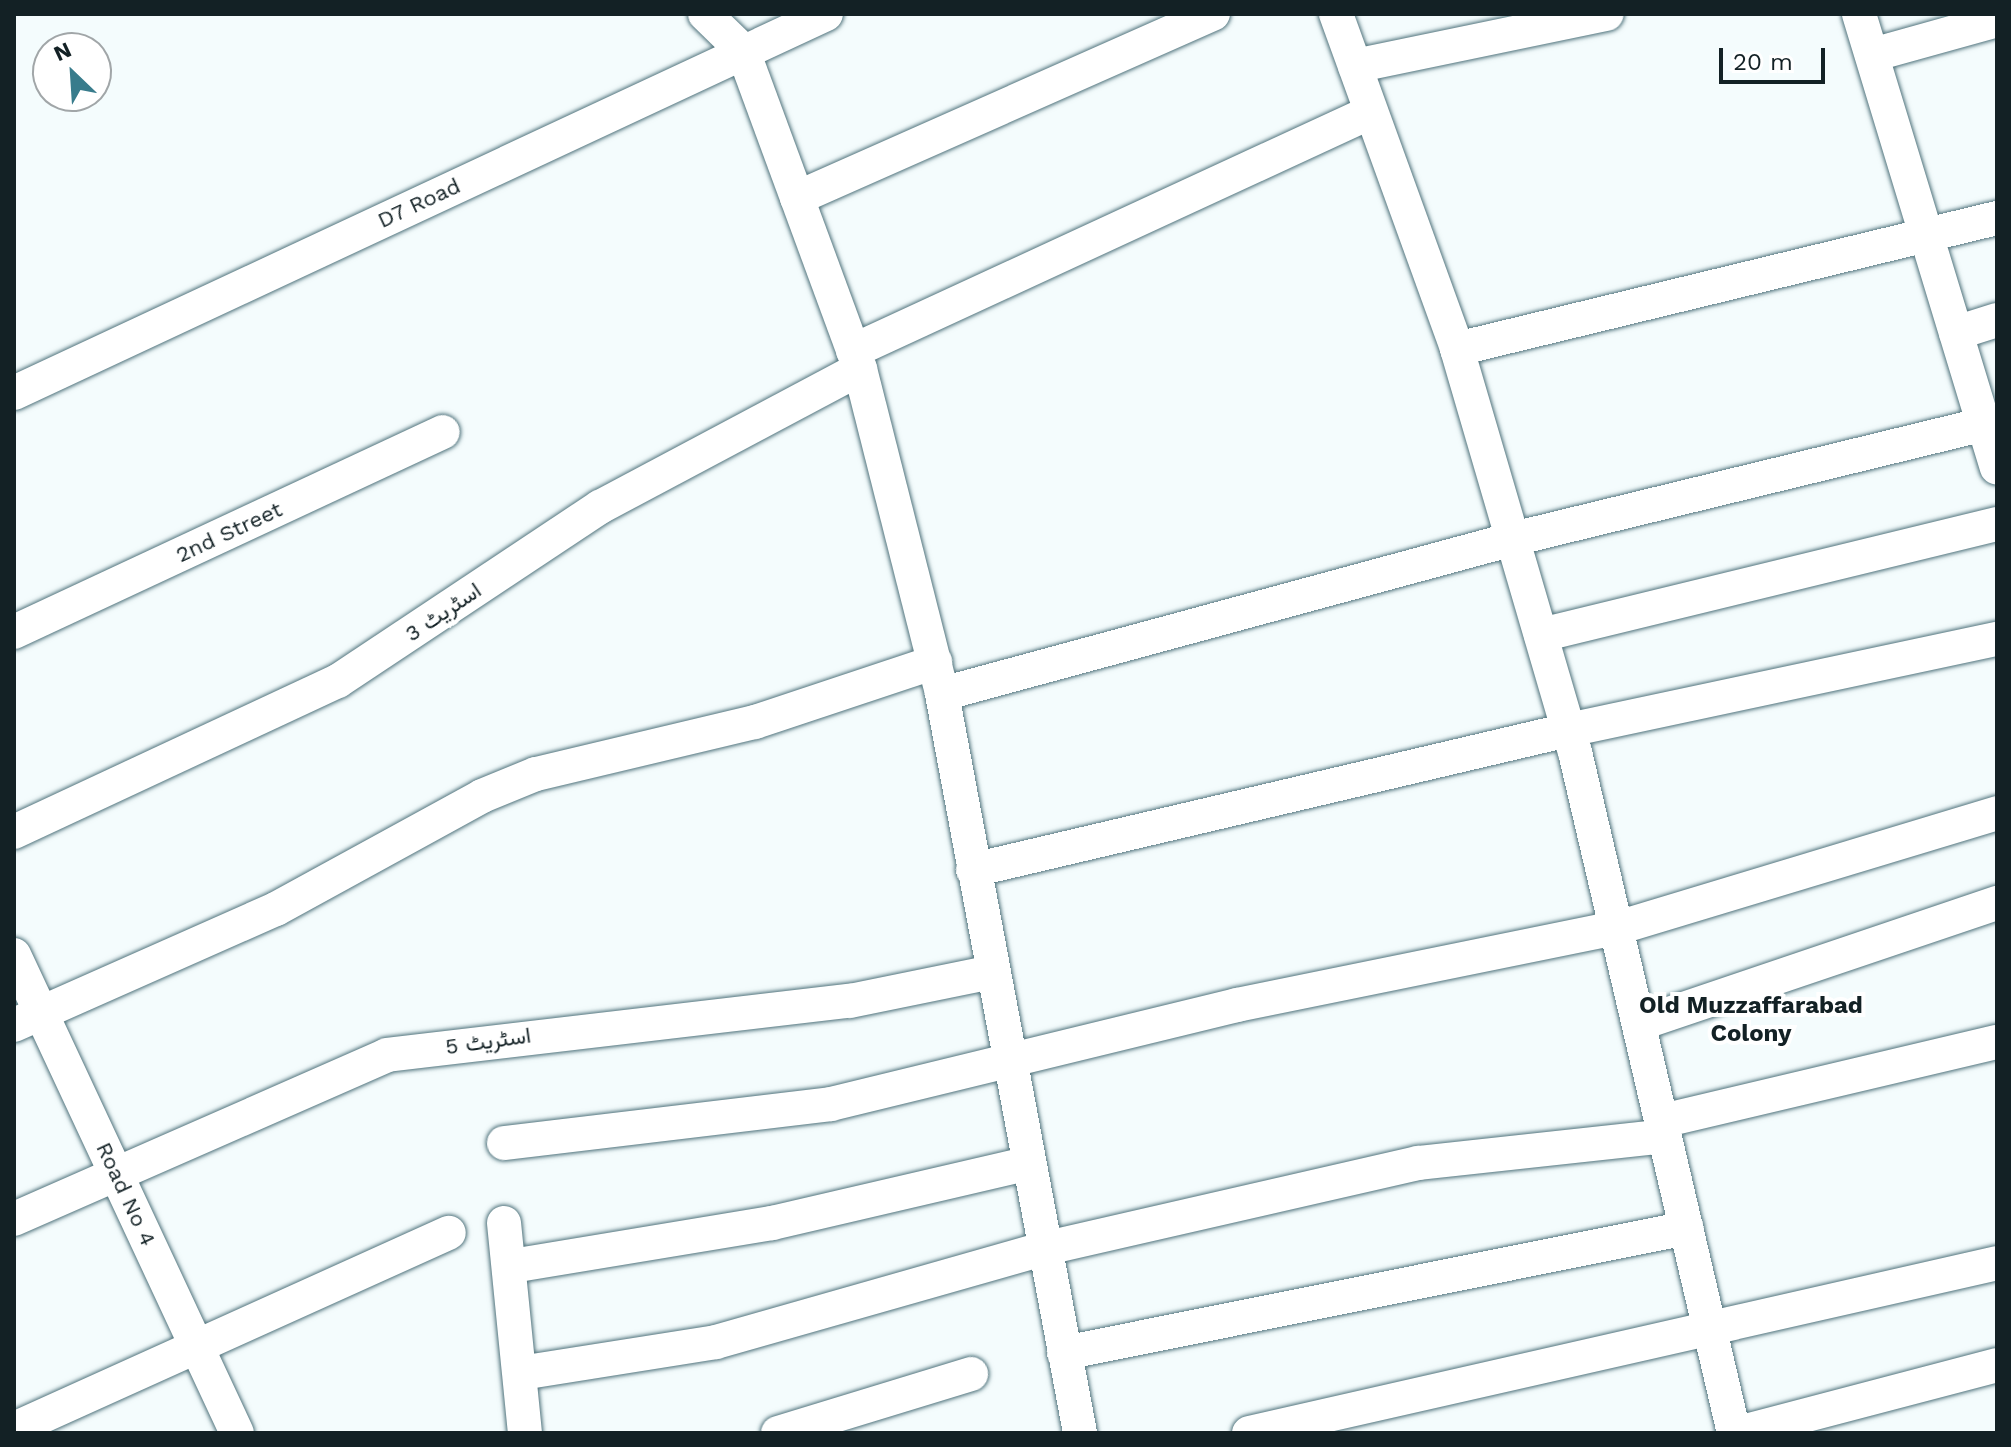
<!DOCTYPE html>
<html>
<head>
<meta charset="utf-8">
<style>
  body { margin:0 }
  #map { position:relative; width:2011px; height:1447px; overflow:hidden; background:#f4fcfd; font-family:"Work Sans",Vazirmatn,sans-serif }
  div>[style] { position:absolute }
  .roads { filter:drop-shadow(0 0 2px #51747d) drop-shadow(0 0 2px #51747d) }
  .minor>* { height:34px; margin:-17px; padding:0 17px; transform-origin:17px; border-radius:17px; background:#fff }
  span { translate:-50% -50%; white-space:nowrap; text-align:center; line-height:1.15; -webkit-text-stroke:8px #fff; paint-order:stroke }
  .street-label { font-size:22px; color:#132125 }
  .neighbourhood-label { font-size:24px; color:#132125; font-weight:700 }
  .frame { position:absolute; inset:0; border:16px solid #132125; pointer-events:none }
  .north { position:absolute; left:32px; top:32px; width:80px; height:80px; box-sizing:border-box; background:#fff; border:2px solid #a1a6a8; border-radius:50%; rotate:335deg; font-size:22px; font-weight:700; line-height:32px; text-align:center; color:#132125 }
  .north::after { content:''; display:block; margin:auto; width:28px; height:36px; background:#387c8c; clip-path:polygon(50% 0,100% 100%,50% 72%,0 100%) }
  .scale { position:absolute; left:1719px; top:48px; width:106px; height:36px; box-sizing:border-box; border:4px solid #132125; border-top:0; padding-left:10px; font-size:24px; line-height:28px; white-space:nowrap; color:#132125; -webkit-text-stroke:6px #fff; paint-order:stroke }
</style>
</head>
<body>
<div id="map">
  <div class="roads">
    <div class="minor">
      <div style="left:705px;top:14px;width:53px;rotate:44.2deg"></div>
      <div style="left:743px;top:51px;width:339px;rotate:69.8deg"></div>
      <div style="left:860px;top:369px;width:335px;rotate:75.8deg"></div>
      <div style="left:942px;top:694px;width:752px;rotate:79.42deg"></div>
      <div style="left:1336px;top:14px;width:356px;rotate:70.1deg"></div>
      <div style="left:1457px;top:349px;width:420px;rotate:73.7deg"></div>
      <div style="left:1575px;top:752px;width:699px;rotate:76.86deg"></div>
      <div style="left:1859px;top:14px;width:474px;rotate:73.1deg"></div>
      <div style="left:1872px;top:55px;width:130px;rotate:-15.6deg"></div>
      <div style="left:1355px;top:66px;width:257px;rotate:-11.7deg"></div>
      <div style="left:797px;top:198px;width:455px;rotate:-23.9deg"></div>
      <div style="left:1956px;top:333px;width:43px;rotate:-17.6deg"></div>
      <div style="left:1457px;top:349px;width:556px;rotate:-13.64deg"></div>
      <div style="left:853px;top:351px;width:570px;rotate:-24.77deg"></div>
      <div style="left:14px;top:393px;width:896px;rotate:-25.02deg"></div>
      <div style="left:14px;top:632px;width:473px;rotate:-25deg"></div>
      <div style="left:1541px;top:635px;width:469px;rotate:-13.7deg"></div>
      <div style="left:942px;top:694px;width:592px;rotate:-15.19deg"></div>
      <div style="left:1513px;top:539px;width:498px;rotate:-13.7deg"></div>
      <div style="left:14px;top:832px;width:357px;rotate:-25deg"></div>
      <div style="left:338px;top:681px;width:315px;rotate:-33.6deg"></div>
      <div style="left:600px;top:507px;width:294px;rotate:-28deg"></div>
      <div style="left:973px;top:870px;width:611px;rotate:-13.24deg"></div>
      <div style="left:1568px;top:730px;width:439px;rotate:-12deg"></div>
      <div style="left:14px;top:955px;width:527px;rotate:64.99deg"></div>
      <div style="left:1639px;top:1024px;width:378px;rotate:-18.7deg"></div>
      <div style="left:14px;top:1025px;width:287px;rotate:-23.9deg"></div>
      <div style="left:276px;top:909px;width:235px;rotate:-28.7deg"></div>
      <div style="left:482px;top:796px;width:58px;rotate:-22.2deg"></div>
      <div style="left:536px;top:774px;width:225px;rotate:-13.4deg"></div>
      <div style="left:755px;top:722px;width:190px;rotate:-18.4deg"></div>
      <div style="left:1662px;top:1121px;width:344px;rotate:-13.3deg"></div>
      <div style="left:504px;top:1143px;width:329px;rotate:-6.8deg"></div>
      <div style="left:831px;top:1104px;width:418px;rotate:-13.7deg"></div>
      <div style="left:1237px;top:1005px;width:388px;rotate:-11.5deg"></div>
      <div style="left:1617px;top:928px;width:397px;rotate:-16.8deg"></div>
      <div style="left:14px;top:1219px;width:407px;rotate:-23.7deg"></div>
      <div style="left:387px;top:1055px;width:466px;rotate:-6.7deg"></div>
      <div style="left:850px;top:1001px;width:145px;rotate:-11.5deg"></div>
      <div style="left:504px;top:1223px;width:211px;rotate:84.3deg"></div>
      <div style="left:512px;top:1266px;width:264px;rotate:-9.4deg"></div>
      <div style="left:772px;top:1223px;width:260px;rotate:-13.1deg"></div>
      <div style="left:1064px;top:1353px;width:635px;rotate:-11.35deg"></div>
      <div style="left:521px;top:1373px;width:197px;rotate:-9deg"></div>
      <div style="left:716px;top:1342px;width:344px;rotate:-15.9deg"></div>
      <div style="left:1047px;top:1248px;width:381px;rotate:-12.9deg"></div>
      <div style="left:1418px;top:1163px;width:248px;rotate:-6.2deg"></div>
      <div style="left:14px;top:1429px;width:477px;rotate:-24.3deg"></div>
      <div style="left:778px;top:1433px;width:202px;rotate:-17deg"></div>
      <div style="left:1249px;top:1433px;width:767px;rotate:-12.8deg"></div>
      <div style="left:1738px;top:1433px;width:268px;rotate:-14.7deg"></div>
    </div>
  </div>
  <div class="street-label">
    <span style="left:419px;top:203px;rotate:-25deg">D7 Road</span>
    <span style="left:229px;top:532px;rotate:-25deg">2nd Street</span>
    <span style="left:443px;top:612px;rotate:-34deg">اسٹریٹ 3</span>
    <span style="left:488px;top:1041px;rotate:-8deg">اسٹریٹ 5</span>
    <span style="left:126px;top:1194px;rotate:65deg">Road No 4</span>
  </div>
  <div class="neighbourhood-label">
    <span style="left:1751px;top:1020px">Old Muzzaffarabad<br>Colony</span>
  </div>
  <div class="frame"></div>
  <div class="north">N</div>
  <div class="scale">20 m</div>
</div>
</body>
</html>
